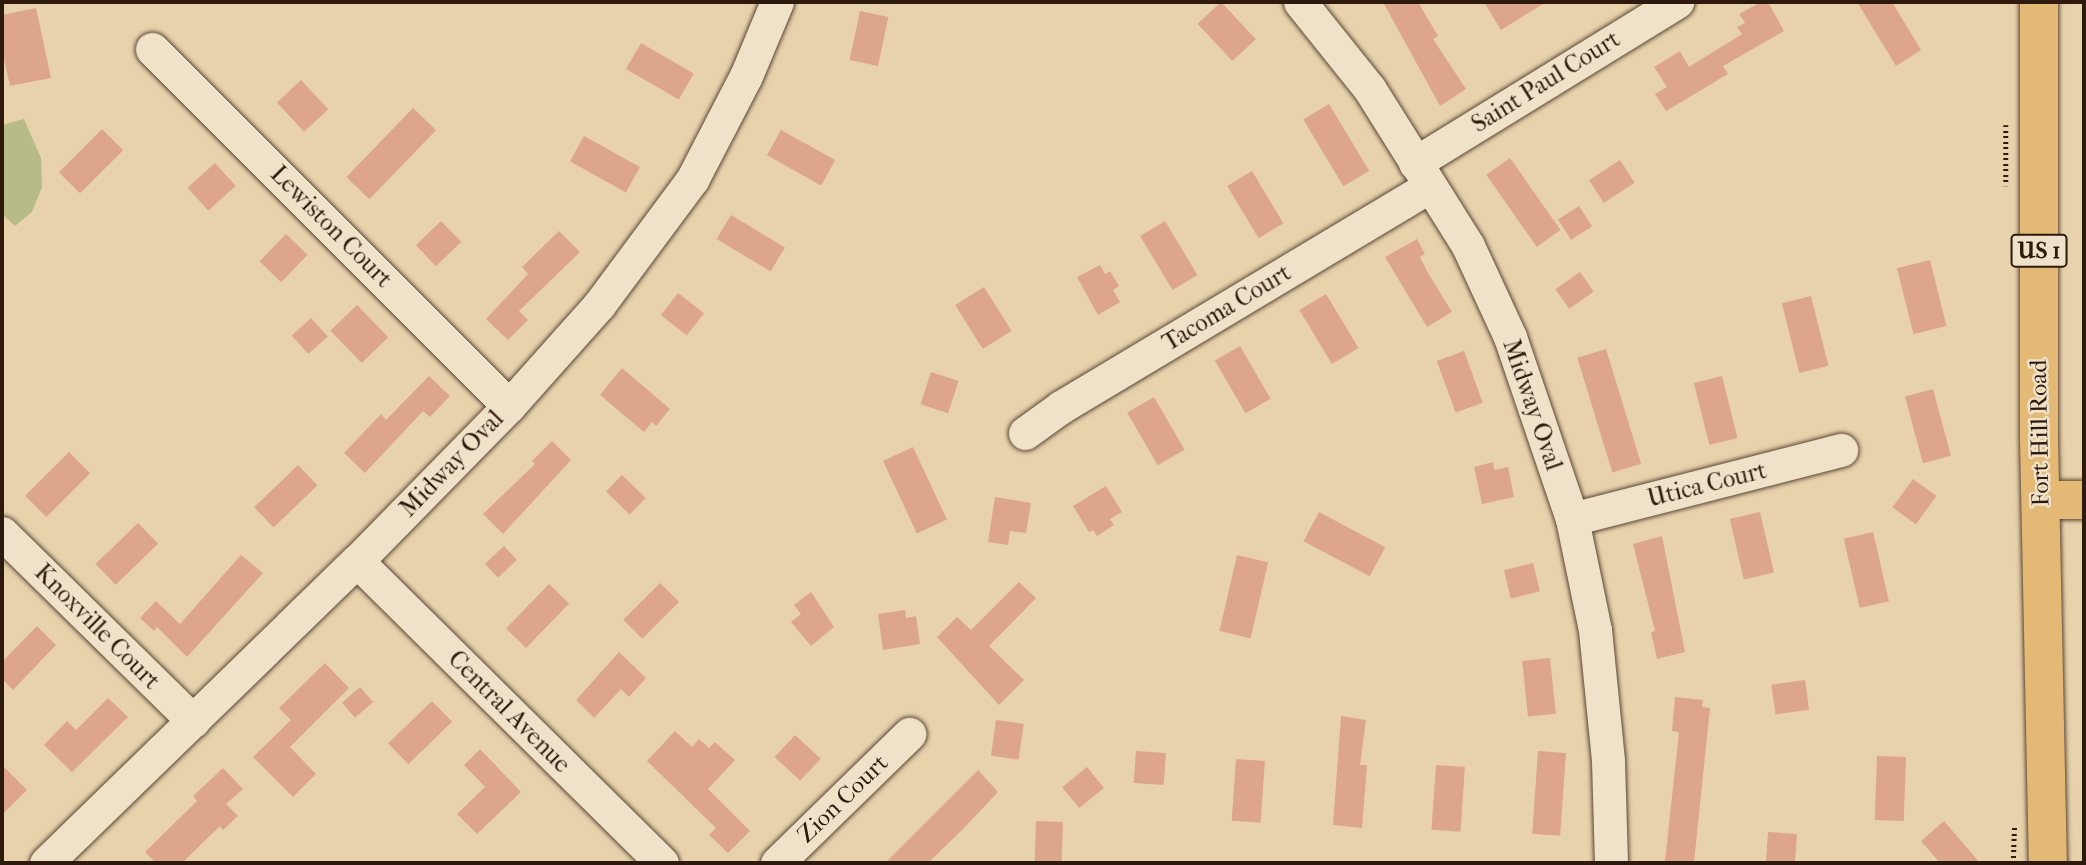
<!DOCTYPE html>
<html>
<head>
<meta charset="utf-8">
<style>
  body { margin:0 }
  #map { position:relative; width:2086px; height:865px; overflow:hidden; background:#e7d2ac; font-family:"IM FELL French Canon",serif }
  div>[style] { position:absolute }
  .green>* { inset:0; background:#b7bb88 }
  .building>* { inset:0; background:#dda68a; transform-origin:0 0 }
  .path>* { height:4.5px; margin-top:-2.25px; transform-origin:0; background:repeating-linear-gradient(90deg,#2e190d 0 2px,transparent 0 5.5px) }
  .roads { filter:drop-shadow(0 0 2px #5c4735) drop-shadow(0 0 2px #5c4735) }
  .minor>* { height:33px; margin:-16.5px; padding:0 16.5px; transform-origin:16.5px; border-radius:16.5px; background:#efe2c9 }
  .major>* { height:38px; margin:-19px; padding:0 19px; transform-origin:19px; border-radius:19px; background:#e4b976 }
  span { translate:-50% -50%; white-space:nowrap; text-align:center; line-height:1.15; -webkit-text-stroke:5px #efe2c9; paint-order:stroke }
  .shield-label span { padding:2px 5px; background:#efe2c9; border:2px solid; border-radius:5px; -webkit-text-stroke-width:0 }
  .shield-label { font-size:23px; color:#2e190d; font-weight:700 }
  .street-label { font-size:24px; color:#2e190d }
  .frame { position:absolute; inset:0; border:4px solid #2e190d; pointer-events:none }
</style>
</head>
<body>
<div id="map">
  <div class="green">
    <div style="clip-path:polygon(24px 119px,41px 158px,42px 187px,32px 212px,15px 226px,2px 214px,2px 125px)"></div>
  </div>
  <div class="building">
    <div style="left:1221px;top:2px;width:51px;height:32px;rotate:47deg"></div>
    <div style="clip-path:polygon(1383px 2px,1418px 2px,1438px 36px,1433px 39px,1466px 89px,1440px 106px)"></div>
    <div style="clip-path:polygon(1484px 2px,1546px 2px,1501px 30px)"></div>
    <div style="clip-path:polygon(1761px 2px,1768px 2px,1784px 31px,1723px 66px,1728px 74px,1666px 111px,1655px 94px,1667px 87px,1654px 67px,1680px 51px,1689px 67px,1742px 34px,1737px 27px,1745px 23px,1739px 14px)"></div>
    <div style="clip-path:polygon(1857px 2px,1892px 2px,1921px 50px,1896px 66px)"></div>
    <div style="clip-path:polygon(36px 8px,51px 78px,10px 86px,2px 50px,2px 15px)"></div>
    <div style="left:860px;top:11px;width:29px;height:50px;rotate:12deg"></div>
    <div style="left:641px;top:43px;width:61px;height:30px;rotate:30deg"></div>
    <div style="left:301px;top:80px;width:40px;height:33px;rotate:47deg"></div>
    <div style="left:1329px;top:104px;width:78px;height:30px;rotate:59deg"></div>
    <div style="left:413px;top:108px;width:32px;height:96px;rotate:44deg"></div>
    <div style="left:102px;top:129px;width:30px;height:61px;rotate:45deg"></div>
    <div style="left:781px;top:130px;width:62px;height:29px;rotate:29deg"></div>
    <div style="left:584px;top:136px;width:64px;height:29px;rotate:29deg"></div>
    <div style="left:1510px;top:158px;width:88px;height:29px;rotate:55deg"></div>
    <div style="left:1620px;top:160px;width:27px;height:37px;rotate:57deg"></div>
    <div style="left:215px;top:163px;width:31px;height:37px;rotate:48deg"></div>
    <div style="left:1252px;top:171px;width:61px;height:29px;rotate:59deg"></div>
    <div style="left:1579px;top:206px;width:24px;height:25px;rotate:57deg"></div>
    <div style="left:731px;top:215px;width:63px;height:28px;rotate:31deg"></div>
    <div style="left:441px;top:221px;width:29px;height:35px;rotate:46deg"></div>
    <div style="left:1165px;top:221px;width:63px;height:29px;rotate:59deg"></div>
    <div style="clip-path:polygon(559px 231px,580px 252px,519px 311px,528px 320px,508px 340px,486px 319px,528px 274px,522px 267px)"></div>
    <div style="left:286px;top:234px;width:30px;height:38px;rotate:44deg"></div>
    <div style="clip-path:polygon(1417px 239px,1425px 254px,1420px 257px,1428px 273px,1452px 312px,1427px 327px,1385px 257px)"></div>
    <div style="left:1930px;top:260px;width:68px;height:34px;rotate:76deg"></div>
    <div style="clip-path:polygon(1100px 265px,1105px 274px,1110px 271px,1119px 286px,1113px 290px,1120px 302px,1098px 315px,1077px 277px)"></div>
    <div style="left:1580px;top:272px;width:24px;height:30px;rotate:55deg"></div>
    <div style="left:984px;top:287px;width:52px;height:34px;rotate:58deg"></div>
    <div style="left:678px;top:293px;width:33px;height:28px;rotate:38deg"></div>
    <div style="left:1326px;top:294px;width:63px;height:31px;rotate:59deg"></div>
    <div style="left:1811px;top:296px;width:72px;height:30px;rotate:76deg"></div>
    <div style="left:357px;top:305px;width:45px;height:37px;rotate:46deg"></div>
    <div style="left:311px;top:318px;width:25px;height:26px;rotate:48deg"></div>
    <div style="left:1240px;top:346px;width:61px;height:29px;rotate:60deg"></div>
    <div style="left:1606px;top:349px;width:120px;height:30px;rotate:73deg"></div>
    <div style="left:1464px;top:351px;width:55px;height:29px;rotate:70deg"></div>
    <div style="clip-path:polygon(622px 368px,670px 409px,656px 426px,652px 422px,644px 432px,600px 395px)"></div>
    <div style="left:931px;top:372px;width:29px;height:34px;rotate:18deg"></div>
    <div style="clip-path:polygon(429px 376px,450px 396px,430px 417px,423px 411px,365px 473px,344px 453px,381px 414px,386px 420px)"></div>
    <div style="left:1722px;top:376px;width:64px;height:29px;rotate:76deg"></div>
    <div style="left:1933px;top:389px;width:69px;height:29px;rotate:75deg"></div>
    <div style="left:1154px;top:397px;width:61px;height:31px;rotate:60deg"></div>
    <div style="clip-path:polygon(552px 441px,571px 460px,503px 534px,483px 514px,535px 464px,532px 461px)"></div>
    <div style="left:913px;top:447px;width:80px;height:33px;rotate:65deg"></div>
    <div style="left:69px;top:452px;width:30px;height:62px;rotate:45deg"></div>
    <div style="clip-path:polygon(1493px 462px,1494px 470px,1508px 467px,1514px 497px,1482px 504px,1474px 467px)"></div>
    <div style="left:298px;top:465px;width:28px;height:61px;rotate:46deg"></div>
    <div style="left:622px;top:475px;width:33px;height:23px;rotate:44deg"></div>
    <div style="left:1913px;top:479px;width:29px;height:35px;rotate:36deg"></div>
    <div style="clip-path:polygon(1106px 486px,1122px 512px,1110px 519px,1114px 525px,1097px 536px,1093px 530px,1089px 532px,1073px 506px)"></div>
    <div style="clip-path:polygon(995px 497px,1031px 503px,1026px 533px,1010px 531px,1008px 545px,988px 542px)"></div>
    <div style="left:1319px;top:512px;width:75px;height:33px;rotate:28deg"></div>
    <div style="left:1760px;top:512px;width:62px;height:31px;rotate:77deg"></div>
    <div style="left:138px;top:523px;width:29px;height:59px;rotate:46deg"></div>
    <div style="left:1873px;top:532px;width:71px;height:30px;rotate:77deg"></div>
    <div style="clip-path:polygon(1662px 536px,1685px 652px,1657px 659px,1651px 632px,1655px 631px,1633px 544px)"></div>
    <div style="left:504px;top:546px;width:19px;height:26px;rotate:47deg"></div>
    <div style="clip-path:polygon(241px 555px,263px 573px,187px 657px,157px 627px,154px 631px,140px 618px,156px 601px,180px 624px)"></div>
    <div style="left:1237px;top:555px;width:32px;height:78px;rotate:13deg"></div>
    <div style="left:1533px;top:563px;width:29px;height:30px;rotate:76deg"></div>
    <div style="clip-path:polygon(1019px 582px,1036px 598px,989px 646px,1024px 680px,999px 705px,937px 637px,957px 617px,971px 630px)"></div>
    <div style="left:660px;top:583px;width:27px;height:52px;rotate:45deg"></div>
    <div style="left:549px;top:584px;width:28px;height:62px;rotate:44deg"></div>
    <div style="clip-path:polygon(811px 592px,834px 627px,811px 646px,791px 622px,801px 614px,794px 605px)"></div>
    <div style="clip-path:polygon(905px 610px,906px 618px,916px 616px,920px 644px,883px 650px,878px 614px)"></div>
    <div style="clip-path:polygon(37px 626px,56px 645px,13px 690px,2px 679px,2px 662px)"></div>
    <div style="clip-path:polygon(619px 652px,646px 678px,629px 697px,621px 689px,594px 718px,576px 700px)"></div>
    <div style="left:1550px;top:658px;width:56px;height:28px;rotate:84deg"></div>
    <div style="clip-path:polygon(325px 663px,349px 688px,290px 747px,316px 774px,293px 797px,253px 757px,291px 720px,279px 708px)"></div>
    <div style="left:1805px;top:680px;width:30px;height:34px;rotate:82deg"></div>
    <div style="left:360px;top:687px;width:20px;height:24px;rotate:49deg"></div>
    <div style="clip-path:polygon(1675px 697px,1703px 700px,1702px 707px,1710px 708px,1694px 863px,1665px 861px,1679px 732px,1672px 731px)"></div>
    <div style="clip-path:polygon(108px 698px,128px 717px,72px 772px,44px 745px,67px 721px,76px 730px)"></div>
    <div style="left:432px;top:701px;width:29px;height:61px;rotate:46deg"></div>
    <div style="clip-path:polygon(1341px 716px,1366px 720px,1360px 765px,1367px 765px,1362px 828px,1333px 825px)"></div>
    <div style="left:996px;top:720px;width:28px;height:36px;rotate:8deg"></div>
    <div style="clip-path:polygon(675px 731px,692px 747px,699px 739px,709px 748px,715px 742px,735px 760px,708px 789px,750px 831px,728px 853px,709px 835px,716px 828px,647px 761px)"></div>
    <div style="left:795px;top:735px;width:35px;height:30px;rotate:43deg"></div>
    <div style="clip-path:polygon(480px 749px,521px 792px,477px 834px,457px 814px,485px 787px,464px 765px)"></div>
    <div style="left:1136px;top:751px;width:30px;height:32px;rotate:4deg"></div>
    <div style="left:1538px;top:751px;width:28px;height:83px;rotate:4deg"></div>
    <div style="left:1877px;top:756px;width:29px;height:64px;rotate:2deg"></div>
    <div style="left:1236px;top:759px;width:29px;height:62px;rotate:4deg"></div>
    <div style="clip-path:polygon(2px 765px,27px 790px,2px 815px)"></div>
    <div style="left:1436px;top:765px;width:29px;height:65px;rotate:4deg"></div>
    <div style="left:1087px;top:767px;width:27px;height:32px;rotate:51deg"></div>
    <div style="clip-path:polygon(223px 768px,243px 789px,226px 804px,238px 816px,223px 830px,220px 826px,182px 863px,156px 863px,145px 852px,197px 801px,193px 796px)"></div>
    <div style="clip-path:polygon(978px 770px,998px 792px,963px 829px,928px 863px,885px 863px)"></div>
    <div style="left:1036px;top:821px;width:27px;height:42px;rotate:2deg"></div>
    <div style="clip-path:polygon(1944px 821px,1980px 863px,1940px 863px,1921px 841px)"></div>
    <div style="left:1768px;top:832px;width:29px;height:31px;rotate:4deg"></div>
  </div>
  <div class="path">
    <div style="left:2006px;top:125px;width:61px;rotate:90deg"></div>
    <div style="left:2013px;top:863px;width:38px;rotate:-88deg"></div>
  </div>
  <div class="roads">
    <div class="minor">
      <div style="left:1300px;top:2px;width:110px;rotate:51.3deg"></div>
      <div style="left:1369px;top:88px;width:186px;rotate:57.9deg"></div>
      <div style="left:1468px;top:246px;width:100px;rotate:65.2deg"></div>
      <div style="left:1510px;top:337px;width:192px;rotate:71.2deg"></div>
      <div style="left:1572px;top:519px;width:113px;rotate:78.3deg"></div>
      <div style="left:1595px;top:630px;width:132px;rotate:84.3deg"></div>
      <div style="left:1608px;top:761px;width:102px;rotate:88.3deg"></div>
      <div style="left:152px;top:49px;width:505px;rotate:45deg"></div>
      <div style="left:1415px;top:163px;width:308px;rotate:-31.6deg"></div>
      <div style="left:1025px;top:433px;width:44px;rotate:-35.8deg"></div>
      <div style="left:1061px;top:407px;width:430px;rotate:-30.9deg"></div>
      <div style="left:1572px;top:519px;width:278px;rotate:-14.4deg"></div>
      <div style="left:2px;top:533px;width:268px;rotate:44.5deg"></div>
      <div style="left:357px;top:561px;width:429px;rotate:44.7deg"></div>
      <div style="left:46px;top:863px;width:434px;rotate:-44.2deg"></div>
      <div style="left:357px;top:561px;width:217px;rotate:-45.6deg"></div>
      <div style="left:509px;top:406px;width:135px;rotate:-48.3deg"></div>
      <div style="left:599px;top:305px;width:156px;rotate:-53.4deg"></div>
      <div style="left:692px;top:180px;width:117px;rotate:-62.6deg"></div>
      <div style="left:746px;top:76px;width:80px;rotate:-67.3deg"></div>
      <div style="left:777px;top:863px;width:185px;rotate:-44.3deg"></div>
    </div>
    <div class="major">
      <div style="left:2039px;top:2px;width:437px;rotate:90deg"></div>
      <div style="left:2039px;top:439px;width:424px;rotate:88.8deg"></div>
      <div style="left:2041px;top:500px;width:43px"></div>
    </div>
  </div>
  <div class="shield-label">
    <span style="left:2039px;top:251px">US 1</span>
  </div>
  <div class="street-label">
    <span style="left:1546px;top:82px;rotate:-32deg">Saint Paul Court</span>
    <span style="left:331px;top:227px;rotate:45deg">Lewiston Court</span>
    <span style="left:1227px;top:308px;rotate:-31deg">Tacoma Court</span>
    <span style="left:1532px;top:405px;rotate:71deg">Midway Oval</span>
    <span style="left:2040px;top:433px;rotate:-91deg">Fort Hill Road</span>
    <span style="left:452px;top:464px;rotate:-46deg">Midway Oval</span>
    <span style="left:1707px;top:485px;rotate:-14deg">Utica Court</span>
    <span style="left:97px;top:627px;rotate:45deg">Knoxville Court</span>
    <span style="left:509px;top:712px;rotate:45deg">Central Avenue</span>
    <span style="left:843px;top:799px;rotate:-44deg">Zion Court</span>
  </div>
  <div class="frame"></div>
</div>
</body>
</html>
